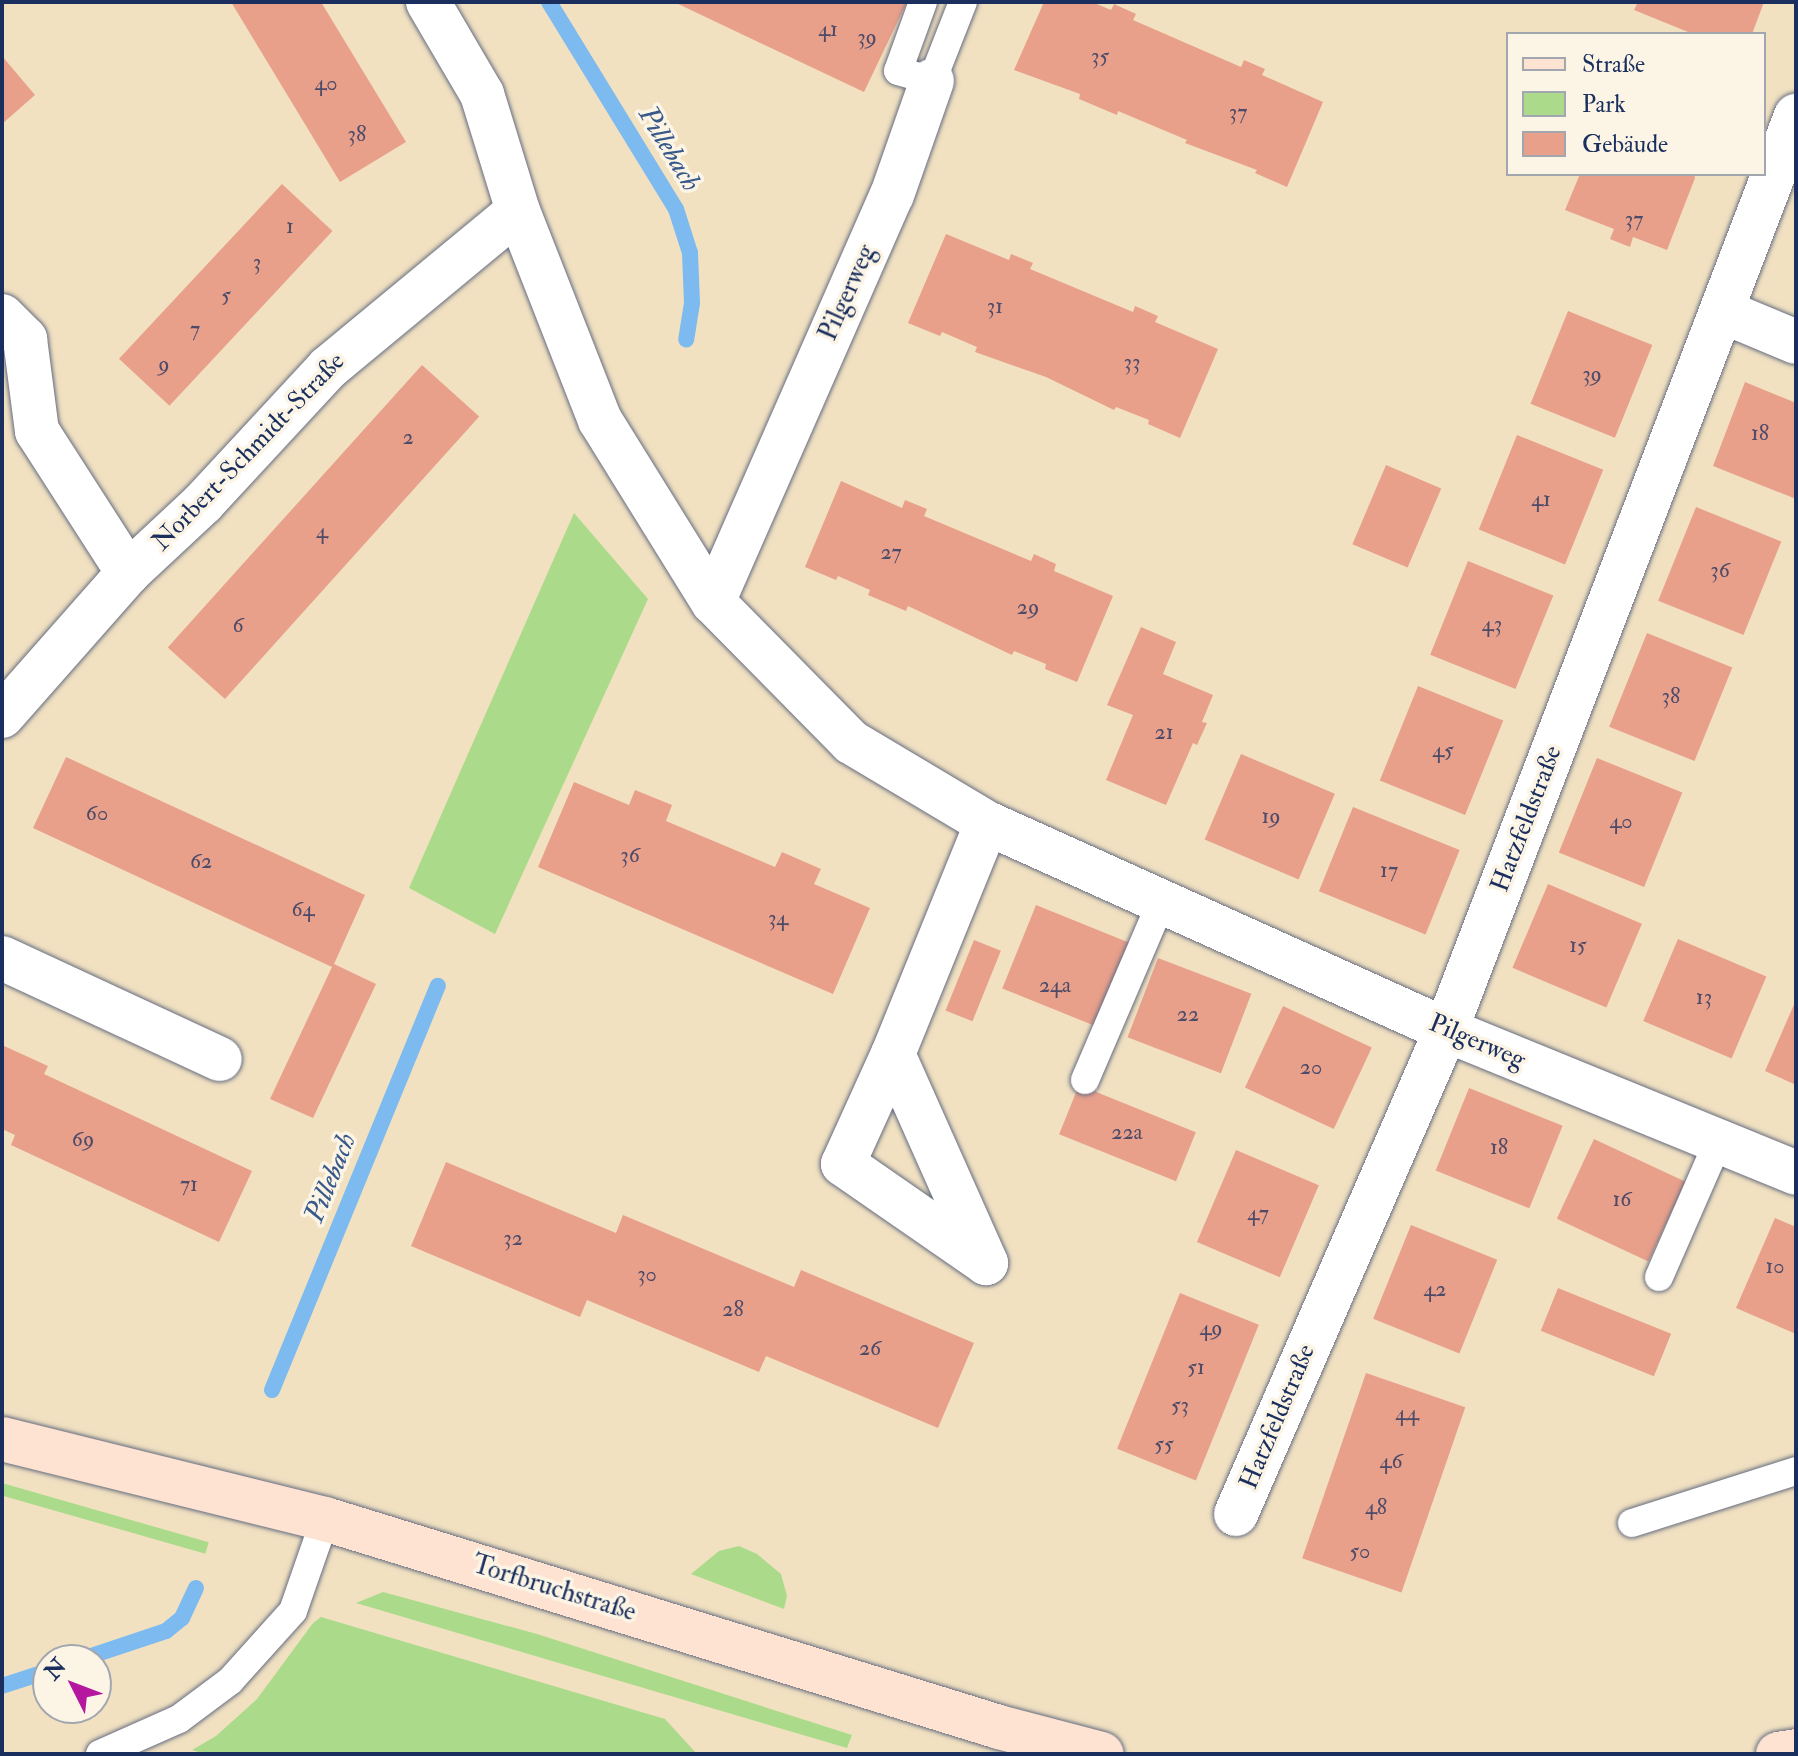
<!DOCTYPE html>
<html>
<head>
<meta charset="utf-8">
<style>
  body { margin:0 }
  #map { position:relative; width:1798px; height:1756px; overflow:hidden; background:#f1e1c1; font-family:"IM FELL Double Pica",serif }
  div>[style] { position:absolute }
  .green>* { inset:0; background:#abdb8a; transform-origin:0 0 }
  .stream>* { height:16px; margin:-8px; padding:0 8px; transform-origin:8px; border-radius:8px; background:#7cbaef }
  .building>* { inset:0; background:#e8a08b; transform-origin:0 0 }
  .roads { filter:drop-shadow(0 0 2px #666d81) drop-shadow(0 0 2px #666d81) }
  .service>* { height:28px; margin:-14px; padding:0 14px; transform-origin:14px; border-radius:14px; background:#fff }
  .minor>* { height:44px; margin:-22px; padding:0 22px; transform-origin:22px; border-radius:22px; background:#fff }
  .secondary>* { height:44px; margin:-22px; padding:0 22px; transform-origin:22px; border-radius:22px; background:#fee3d2 }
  span { translate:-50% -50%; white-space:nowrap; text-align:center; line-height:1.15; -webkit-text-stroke:7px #fcf5e5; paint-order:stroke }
  .number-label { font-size:22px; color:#4e4b69 }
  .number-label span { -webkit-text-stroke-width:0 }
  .street-label { font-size:26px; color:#1b2f5e }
  .water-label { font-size:28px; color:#38598a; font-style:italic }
  .frame { position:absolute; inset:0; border:4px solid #1b2f5e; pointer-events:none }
  .legend { position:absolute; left:1506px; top:32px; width:260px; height:144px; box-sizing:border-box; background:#fcf5e5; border:2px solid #a2a6af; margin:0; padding:10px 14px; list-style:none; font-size:24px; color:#1b2f5e }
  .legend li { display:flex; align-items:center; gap:16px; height:40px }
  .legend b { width:40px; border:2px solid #a2a6af }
  .north { position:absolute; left:32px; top:1644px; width:80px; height:80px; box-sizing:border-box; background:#fcf5e5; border:2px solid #a2a6af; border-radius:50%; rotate:312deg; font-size:22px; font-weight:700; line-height:32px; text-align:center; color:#1b2f5e }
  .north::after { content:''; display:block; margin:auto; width:28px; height:36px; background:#b5179e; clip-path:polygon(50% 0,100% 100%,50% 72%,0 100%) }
</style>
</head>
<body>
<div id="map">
  <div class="green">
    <div style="clip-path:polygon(574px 513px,648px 599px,495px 934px,409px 888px)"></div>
    <div style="left:2px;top:1483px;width:215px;height:12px;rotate:16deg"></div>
    <div style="clip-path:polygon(739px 1546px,757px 1554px,781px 1574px,787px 1596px,784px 1609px,691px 1574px,719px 1551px)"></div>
    <div style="clip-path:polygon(383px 1592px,537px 1634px,852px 1735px,847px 1748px,356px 1603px)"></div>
    <div style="clip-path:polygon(321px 1617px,665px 1719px,697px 1754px,205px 1754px,192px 1750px,216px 1736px,257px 1699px,313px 1623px)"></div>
  </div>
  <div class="stream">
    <div style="left:549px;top:2px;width:243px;rotate:58.5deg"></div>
    <div style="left:676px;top:209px;width:46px;rotate:72.3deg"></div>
    <div style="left:690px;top:253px;width:50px;rotate:87.7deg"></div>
    <div style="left:692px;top:303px;width:37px;rotate:99deg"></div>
    <div style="left:272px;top:1390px;width:437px;rotate:-67.7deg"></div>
    <div style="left:79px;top:1660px;width:92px;rotate:-18.4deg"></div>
    <div style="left:166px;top:1631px;width:21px;rotate:-39deg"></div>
    <div style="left:182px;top:1618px;width:33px;rotate:-65deg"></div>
    <div style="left:2px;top:1686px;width:48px;rotate:-18.1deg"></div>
  </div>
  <div class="building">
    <div style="clip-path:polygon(231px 2px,321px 2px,406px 142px,340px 182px)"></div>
    <div style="clip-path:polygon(674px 2px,907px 2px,864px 92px)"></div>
    <div style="clip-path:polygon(1044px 2px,1092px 2px,1111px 10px,1114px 4px,1136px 14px,1133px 20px,1241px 67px,1244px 60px,1265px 69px,1262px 75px,1323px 102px,1287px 187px,1255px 173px,1257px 170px,1185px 143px,1187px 140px,1118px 111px,1117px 115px,1079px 99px,1080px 94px,1014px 70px)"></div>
    <div style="clip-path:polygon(1638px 2px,1764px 2px,1752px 34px,1693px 34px,1634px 10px)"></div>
    <div style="clip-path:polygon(2px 56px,35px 95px,2px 124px)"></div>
    <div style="clip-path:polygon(1580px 174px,1694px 174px,1695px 178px,1667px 250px,1633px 237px,1630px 247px,1610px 239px,1614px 229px,1565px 210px)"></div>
    <div style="left:282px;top:184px;width:69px;height:239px;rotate:43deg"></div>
    <div style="clip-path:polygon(946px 234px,1009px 260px,1011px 254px,1033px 263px,1030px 269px,1133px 312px,1135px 306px,1158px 316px,1155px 322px,1218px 349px,1180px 438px,1148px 424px,1149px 420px,1116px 407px,1114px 410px,1046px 377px,975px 352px,977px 347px,942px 332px,940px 336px,908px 323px)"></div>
    <div style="left:1568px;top:311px;width:91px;height:100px;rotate:22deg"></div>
    <div style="left:422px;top:365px;width:77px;height:380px;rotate:42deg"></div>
    <div style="clip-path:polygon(1745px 382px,1796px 403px,1796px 499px,1713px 466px)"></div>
    <div style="left:1517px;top:435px;width:93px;height:102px;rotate:22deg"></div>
    <div style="left:1386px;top:465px;width:60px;height:86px;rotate:23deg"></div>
    <div style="clip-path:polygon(841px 481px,902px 508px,905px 500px,927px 509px,924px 516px,1031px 561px,1034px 554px,1056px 564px,1054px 571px,1113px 596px,1077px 682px,1045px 669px,1046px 664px,1014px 651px,1012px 655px,908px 606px,906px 611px,868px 595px,870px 590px,838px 576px,836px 580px,805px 567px)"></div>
    <div style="left:1696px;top:507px;width:92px;height:101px;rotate:22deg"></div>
    <div style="left:1468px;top:561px;width:92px;height:101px;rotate:22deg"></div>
    <div style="clip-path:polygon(1141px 627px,1176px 642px,1163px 674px,1213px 695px,1202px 722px,1207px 723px,1197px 745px,1193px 743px,1166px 805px,1106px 780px,1133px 715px,1107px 705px)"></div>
    <div style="left:1647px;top:633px;width:92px;height:101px;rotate:22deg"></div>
    <div style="left:1418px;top:686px;width:92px;height:102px;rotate:22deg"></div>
    <div style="left:1241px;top:754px;width:102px;height:93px;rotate:23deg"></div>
    <div style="clip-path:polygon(66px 757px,365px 895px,334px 964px,376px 984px,313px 1118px,270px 1099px,332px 967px,33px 828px)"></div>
    <div style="left:1597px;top:758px;width:92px;height:102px;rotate:22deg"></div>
    <div style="clip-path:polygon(574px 782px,629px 805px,635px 790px,672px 805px,666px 821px,775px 867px,782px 852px,821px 869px,814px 884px,870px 908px,833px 994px,538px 867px)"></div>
    <div style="left:1353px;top:807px;width:115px;height:91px;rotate:22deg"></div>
    <div style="left:1548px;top:884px;width:102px;height:91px;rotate:23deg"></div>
    <div style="left:1036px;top:905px;width:100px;height:90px;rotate:22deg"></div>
    <div style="left:1678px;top:939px;width:96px;height:89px;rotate:23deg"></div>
    <div style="left:974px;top:940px;width:29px;height:76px;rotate:22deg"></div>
    <div style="left:1158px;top:958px;width:100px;height:85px;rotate:21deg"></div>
    <div style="clip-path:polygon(1796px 1000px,1796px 1085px,1765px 1071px)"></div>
    <div style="left:1283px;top:1006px;width:98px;height:90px;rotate:25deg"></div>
    <div style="clip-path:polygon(2px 1045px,48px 1066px,44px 1074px,252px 1171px,219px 1242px,11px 1145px,15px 1135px,2px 1129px)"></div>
    <div style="left:1079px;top:1085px;width:126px;height:53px;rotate:22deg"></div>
    <div style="left:1469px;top:1088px;width:101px;height:89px;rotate:22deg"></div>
    <div style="left:1594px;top:1139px;width:101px;height:88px;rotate:25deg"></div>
    <div style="left:1236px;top:1150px;width:90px;height:100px;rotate:23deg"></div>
    <div style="clip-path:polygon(446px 1162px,616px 1233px,623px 1215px,794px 1287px,801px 1270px,974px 1343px,938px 1428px,766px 1356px,759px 1372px,587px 1300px,580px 1317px,411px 1246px)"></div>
    <div style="clip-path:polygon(1775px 1218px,1796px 1227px,1796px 1334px,1736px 1308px)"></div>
    <div style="left:1411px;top:1225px;width:93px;height:101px;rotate:22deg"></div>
    <div style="left:1558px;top:1288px;width:122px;height:46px;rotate:22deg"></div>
    <div style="left:1180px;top:1293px;width:85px;height:168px;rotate:22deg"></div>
    <div style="left:1366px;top:1373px;width:105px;height:196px;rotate:19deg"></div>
  </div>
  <div class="roads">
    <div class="service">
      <div style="left:923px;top:2px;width:73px;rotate:109.9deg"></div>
      <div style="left:898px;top:71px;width:35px;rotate:16deg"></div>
      <div style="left:932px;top:81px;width:85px;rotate:-68.6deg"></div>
      <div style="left:1085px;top:1080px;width:193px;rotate:-66.8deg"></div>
      <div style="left:1659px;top:1277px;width:145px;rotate:-66.4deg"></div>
      <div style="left:1632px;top:1523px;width:172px;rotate:-17.6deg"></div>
      <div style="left:100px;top:1754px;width:86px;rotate:-23.9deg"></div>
      <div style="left:179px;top:1719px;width:64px;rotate:-36.7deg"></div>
      <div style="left:230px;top:1681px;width:94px;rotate:-48deg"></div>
      <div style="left:293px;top:1611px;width:97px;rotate:-70.8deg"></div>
    </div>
    <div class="minor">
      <div style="left:428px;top:2px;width:107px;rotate:59.6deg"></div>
      <div style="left:482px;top:94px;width:122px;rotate:72.9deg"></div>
      <div style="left:518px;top:211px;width:225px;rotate:68.6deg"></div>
      <div style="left:600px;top:420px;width:214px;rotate:58.2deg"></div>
      <div style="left:713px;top:602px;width:197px;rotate:45.4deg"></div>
      <div style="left:851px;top:742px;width:158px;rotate:30.8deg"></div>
      <div style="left:987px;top:823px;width:504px;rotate:24.27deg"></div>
      <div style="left:1446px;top:1030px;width:378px;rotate:22.2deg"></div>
      <div style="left:1722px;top:311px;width:80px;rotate:22.7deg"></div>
      <div style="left:2px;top:316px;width:33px;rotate:45deg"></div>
      <div style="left:25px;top:339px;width:93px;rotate:82.6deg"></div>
      <div style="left:37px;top:431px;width:169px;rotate:57.3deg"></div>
      <div style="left:713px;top:602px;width:445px;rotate:-66.3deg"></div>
      <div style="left:892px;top:195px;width:121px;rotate:-70.7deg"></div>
      <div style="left:2px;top:716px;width:191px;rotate:-48.6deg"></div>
      <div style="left:128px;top:573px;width:103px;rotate:-43deg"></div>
      <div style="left:203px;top:503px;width:184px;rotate:-47.2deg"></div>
      <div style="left:328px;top:368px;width:246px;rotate:-39.6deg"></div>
      <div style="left:2px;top:958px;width:240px;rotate:24.9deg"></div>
      <div style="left:893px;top:1054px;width:229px;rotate:66deg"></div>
      <div style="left:986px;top:1263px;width:174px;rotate:-145.3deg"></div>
      <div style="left:843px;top:1164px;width:121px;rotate:-65.6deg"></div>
      <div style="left:893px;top:1054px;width:249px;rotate:-67.9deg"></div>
      <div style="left:1236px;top:1514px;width:528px;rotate:-66.54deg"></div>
      <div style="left:1446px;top:1030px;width:979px;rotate:-69.05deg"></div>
    </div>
    <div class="secondary">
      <div style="left:2px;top:1439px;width:333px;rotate:13.9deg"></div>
      <div style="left:325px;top:1519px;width:705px;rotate:17.15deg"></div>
      <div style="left:999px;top:1727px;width:106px;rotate:14.7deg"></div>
      <div style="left:1778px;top:1754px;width:18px;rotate:-9deg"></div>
    </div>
  </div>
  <div class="number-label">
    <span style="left:828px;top:30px">41</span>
    <span style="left:867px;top:38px">39</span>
    <span style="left:1100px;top:57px">35</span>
    <span style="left:326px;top:84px">40</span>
    <span style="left:1238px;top:113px">37</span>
    <span style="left:357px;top:135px">38</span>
    <span style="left:1634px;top:220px">37</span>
    <span style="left:290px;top:227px">1</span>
    <span style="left:257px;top:263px">3</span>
    <span style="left:226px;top:296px">5</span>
    <span style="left:995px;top:307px">31</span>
    <span style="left:195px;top:330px">7</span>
    <span style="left:1132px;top:363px">33</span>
    <span style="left:164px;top:365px">9</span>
    <span style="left:1592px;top:375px">39</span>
    <span style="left:1760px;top:434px">18</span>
    <span style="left:408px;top:438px">2</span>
    <span style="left:1541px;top:500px">41</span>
    <span style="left:322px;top:532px">4</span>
    <span style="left:891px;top:553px">27</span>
    <span style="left:1720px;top:571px">36</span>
    <span style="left:1028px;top:608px">29</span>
    <span style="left:1492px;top:625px">43</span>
    <span style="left:238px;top:626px">6</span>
    <span style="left:1671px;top:697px">38</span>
    <span style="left:1164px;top:733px">21</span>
    <span style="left:1443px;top:751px">45</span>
    <span style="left:97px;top:814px">60</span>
    <span style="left:1271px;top:817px">19</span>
    <span style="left:1621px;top:822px">40</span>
    <span style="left:630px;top:856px">36</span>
    <span style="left:201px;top:862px">62</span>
    <span style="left:1389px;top:871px">17</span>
    <span style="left:303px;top:910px">64</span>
    <span style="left:778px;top:919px">34</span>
    <span style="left:1578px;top:946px">15</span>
    <span style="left:1055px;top:986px">24a</span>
    <span style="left:1704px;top:998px">13</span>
    <span style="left:1188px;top:1015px">22</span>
    <span style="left:1311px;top:1068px">20</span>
    <span style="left:1127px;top:1133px">22a</span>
    <span style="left:83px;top:1140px">69</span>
    <span style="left:1499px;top:1148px">18</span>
    <span style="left:189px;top:1185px">71</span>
    <span style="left:1622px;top:1200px">16</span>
    <span style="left:1258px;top:1214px">47</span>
    <span style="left:513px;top:1239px">32</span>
    <span style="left:1775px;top:1267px">10</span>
    <span style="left:647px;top:1275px">30</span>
    <span style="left:1435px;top:1290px">42</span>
    <span style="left:733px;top:1310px">28</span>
    <span style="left:1211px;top:1329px">49</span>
    <span style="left:870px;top:1349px">26</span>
    <span style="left:1196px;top:1368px">51</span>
    <span style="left:1180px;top:1406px">53</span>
    <span style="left:1407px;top:1414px">44</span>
    <span style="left:1164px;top:1445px">55</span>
    <span style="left:1391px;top:1462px">46</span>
    <span style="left:1376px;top:1508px">48</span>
    <span style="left:1360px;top:1552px">50</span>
  </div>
  <div class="street-label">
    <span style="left:848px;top:293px;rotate:-66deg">Pilgerweg</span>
    <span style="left:249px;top:452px;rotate:-46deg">Norbert-Schmidt-Straße</span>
    <span style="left:1527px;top:819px;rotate:-69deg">Hatzfeldstraße</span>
    <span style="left:1477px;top:1042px;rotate:23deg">Pilgerweg</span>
    <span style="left:1278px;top:1417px;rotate:-67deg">Hatzfeldstraße</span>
    <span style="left:554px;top:1589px;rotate:17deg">Torfbruchstraße</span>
  </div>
  <div class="water-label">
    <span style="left:669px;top:149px;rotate:59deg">Pillebach</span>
    <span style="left:331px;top:1178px;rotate:-68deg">Pillebach</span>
  </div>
  <div class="frame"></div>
  <ul class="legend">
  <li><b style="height:10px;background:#fee3d2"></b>Straße</li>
  <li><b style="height:22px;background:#abdb8a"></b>Park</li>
  <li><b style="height:22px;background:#e8a08b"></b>Gebäude</li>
  </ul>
  <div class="north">N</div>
</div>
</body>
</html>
